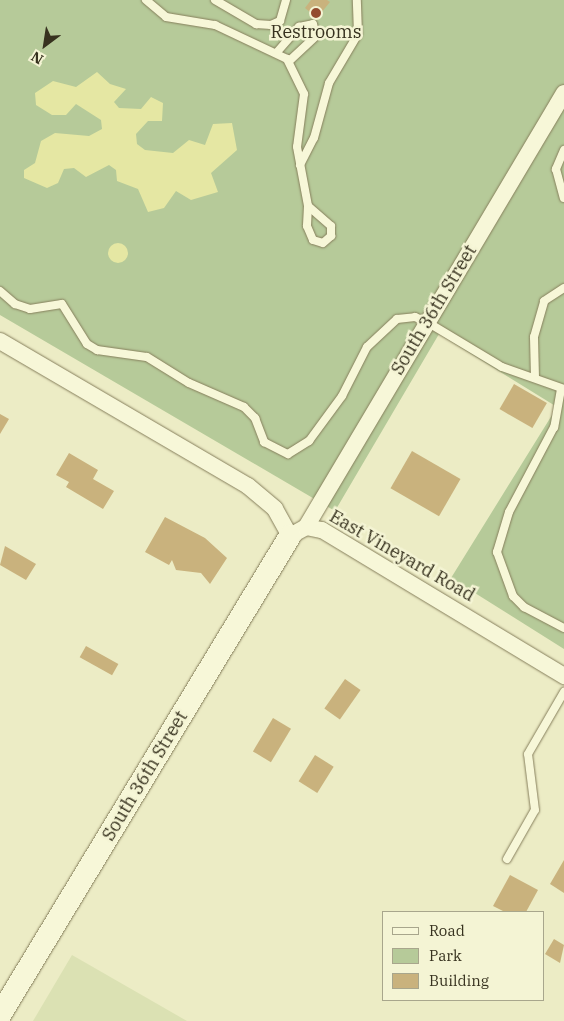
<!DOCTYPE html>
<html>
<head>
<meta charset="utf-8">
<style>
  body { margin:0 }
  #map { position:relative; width:564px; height:1021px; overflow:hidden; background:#ececc5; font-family:"IBM Plex Serif",serif }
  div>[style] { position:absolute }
  .farmland>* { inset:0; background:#dbe1b3 }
  .green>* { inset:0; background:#b6ca99 }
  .sand>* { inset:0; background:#e5e7a3 }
  .round { border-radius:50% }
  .building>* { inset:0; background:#c9b27d; transform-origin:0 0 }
  .roads { filter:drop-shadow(0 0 1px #867f5c) drop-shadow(0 0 1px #867f5c) }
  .lane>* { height:8px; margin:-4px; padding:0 4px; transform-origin:4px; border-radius:4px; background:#f7f7d8 }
  .street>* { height:16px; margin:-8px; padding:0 8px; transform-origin:8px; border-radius:8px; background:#f7f7d8 }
  .secondary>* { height:22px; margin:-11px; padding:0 11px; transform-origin:11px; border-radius:11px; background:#f7f7d8 }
  .dots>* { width:14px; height:14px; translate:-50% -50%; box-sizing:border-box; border:2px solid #f4f4d4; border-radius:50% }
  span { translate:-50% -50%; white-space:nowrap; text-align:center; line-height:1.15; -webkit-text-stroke:5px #f4f4d4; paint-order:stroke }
  .poi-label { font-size:18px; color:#37321f }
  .street-label { font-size:18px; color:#37321f }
  .legend { position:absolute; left:382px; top:911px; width:162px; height:90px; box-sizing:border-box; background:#f4f4d4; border:1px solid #a8a68c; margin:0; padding:6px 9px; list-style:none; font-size:15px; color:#37321f }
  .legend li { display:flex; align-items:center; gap:10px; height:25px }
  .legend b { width:25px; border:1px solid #a8a68c }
  .north { position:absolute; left:20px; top:20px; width:50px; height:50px; -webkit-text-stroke:4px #f4f4d4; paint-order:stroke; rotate:211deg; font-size:14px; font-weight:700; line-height:20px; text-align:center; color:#37321f }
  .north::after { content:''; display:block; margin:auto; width:18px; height:22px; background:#37321f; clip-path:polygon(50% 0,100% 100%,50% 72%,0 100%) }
</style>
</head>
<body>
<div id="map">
  <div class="farmland">
    <div style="clip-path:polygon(72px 955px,187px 1021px,33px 1021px)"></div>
  </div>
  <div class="green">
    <div style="clip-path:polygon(0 0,564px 0,564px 649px,451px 578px,557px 407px,439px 334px,335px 511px,0 315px)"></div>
  </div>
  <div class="sand">
    <div style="clip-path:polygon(97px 72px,110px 84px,126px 89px,114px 102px,119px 108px,141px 109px,151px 97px,163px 103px,162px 121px,148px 121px,136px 134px,137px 144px,145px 150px,173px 153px,189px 140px,205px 145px,213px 124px,232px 123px,237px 150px,211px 173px,218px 192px,191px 200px,176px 191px,164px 208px,148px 212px,138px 189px,117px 181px,116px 170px,109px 165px,86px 177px,74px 168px,64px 169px,58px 183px,47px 188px,24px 178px,24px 170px,35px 163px,41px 141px,55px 133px,89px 136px,102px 129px,101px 120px,76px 104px,66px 115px,52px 115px,36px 105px,35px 93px,53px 81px,76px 87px)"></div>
    <div class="round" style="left:108px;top:243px;width:20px;height:20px"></div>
  </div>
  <div class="building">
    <div style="clip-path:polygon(311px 0,327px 0,330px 2px,317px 18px,305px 8px)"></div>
    <div style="left:514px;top:384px;width:38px;height:29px;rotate:30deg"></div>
    <div style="clip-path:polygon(0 414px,9px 419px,0 434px)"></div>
    <div style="left:412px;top:451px;width:56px;height:43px;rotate:30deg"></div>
    <div style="clip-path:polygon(69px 453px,98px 470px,93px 479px,114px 491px,103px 509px,66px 487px,69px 482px,56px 475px)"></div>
    <div style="clip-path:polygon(165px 517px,205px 538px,227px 558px,210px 584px,201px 573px,176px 570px,172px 560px,169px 565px,145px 552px)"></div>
    <div style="clip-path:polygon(5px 546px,36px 564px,26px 580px,0 565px)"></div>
    <div style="left:86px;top:646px;width:37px;height:13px;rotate:29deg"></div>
    <div style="left:345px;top:679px;width:19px;height:36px;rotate:35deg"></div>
    <div style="left:273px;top:718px;width:21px;height:39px;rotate:31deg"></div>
    <div style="left:315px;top:755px;width:22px;height:31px;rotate:32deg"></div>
    <div style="clip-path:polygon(564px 860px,564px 893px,550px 884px)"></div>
    <div style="clip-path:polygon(510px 875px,538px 890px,526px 912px,505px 912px,493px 906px)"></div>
    <div style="clip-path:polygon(554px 939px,564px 945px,560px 963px,545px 954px)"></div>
  </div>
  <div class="roads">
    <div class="lane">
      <div style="left:146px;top:0;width:26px;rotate:40deg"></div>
      <div style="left:166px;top:17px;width:50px;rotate:9.3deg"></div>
      <div style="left:215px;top:25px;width:80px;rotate:25.3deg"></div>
      <div style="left:287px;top:59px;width:39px;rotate:64deg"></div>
      <div style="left:304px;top:94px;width:53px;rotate:97.5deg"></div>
      <div style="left:297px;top:147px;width:60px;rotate:79.4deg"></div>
      <div style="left:308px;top:206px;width:20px;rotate:93deg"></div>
      <div style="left:307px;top:226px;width:15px;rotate:67deg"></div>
      <div style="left:313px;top:240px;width:10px;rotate:17deg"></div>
      <div style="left:323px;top:243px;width:11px;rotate:-41deg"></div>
      <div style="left:331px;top:236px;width:10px;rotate:-90deg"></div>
      <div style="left:331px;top:226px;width:30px;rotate:-139deg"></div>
      <div style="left:215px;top:0;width:48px;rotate:30.3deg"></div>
      <div style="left:256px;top:24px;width:15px;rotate:4deg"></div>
      <div style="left:271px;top:25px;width:10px;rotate:-24deg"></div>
      <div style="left:280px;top:21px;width:22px;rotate:-74deg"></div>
      <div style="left:278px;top:51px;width:32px;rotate:-49deg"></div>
      <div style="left:299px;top:27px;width:14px;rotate:-12deg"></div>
      <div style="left:313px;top:24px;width:12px;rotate:76deg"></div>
      <div style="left:316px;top:36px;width:37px;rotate:137deg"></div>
      <div style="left:564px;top:150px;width:21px;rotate:113deg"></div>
      <div style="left:556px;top:169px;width:30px;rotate:75deg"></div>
      <div style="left:300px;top:165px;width:30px;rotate:-63deg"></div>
      <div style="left:314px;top:138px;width:57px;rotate:-74.7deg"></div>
      <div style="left:329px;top:83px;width:57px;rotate:-59.4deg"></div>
      <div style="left:358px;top:34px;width:34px;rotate:-92deg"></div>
      <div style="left:0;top:291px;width:20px;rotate:41deg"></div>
      <div style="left:15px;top:304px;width:16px;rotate:18deg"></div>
      <div style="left:30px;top:309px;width:32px;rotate:-9deg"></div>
      <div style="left:62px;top:304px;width:47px;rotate:58deg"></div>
      <div style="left:87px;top:344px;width:12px;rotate:31deg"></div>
      <div style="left:97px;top:350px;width:50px;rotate:8deg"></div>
      <div style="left:147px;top:357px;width:49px;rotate:31.8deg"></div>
      <div style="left:189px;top:383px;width:60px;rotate:23.6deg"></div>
      <div style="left:244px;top:407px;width:16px;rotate:45deg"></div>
      <div style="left:255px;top:418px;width:26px;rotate:69deg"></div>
      <div style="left:264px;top:442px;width:27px;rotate:27deg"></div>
      <div style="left:288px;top:454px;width:25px;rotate:-32deg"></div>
      <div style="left:309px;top:441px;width:56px;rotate:-53.7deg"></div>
      <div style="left:342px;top:396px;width:55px;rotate:-63deg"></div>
      <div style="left:367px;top:347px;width:41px;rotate:-43deg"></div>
      <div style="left:397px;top:319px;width:18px;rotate:-6deg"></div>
      <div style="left:415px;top:317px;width:13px;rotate:23deg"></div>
      <div style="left:427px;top:322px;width:87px;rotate:31deg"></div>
      <div style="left:502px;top:367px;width:66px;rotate:19.5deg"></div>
      <div style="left:535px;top:378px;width:41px;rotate:-91.4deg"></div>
      <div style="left:534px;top:337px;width:37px;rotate:-74deg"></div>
      <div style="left:544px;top:301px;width:24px;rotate:-33deg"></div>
      <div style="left:561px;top:389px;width:39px;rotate:100deg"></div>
      <div style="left:554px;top:427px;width:96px;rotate:117.9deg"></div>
      <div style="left:509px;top:512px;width:42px;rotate:106.7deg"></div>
      <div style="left:497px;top:552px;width:47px;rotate:70deg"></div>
      <div style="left:513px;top:596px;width:16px;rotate:45deg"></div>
      <div style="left:524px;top:607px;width:45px;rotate:27.7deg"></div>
      <div style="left:507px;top:859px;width:56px;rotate:-60.3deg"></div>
      <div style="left:535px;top:810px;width:56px;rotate:-97.1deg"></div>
      <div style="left:528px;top:754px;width:72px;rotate:-59.9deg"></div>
    </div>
    <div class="street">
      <div style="left:0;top:341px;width:287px;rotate:30.3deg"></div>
      <div style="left:248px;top:486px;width:35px;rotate:40deg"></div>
      <div style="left:275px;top:509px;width:31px;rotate:61deg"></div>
      <div style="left:290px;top:536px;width:18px;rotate:-29deg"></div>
      <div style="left:306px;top:527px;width:16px;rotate:11deg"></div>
      <div style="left:322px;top:530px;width:283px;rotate:31.1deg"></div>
      <div style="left:306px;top:527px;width:505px;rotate:-59.27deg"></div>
    </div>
    <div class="secondary">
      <div style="left:0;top:1015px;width:560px;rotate:-58.81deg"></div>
    </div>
  </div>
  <div class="dots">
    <div style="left:316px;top:13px;background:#934b2f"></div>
  </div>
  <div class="poi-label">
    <span style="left:316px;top:32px">Restrooms</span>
  </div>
  <div class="street-label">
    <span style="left:434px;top:310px;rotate:-59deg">South 36th Street</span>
    <span style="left:402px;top:556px;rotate:30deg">East Vineyard Road</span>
    <span style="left:145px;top:776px;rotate:-59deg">South 36th Street</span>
  </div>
  <ul class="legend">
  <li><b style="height:6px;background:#f7f7d8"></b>Road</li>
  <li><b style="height:14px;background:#b6ca99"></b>Park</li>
  <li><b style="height:14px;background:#c9b27d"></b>Building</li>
  </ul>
  <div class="north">N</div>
</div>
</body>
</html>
